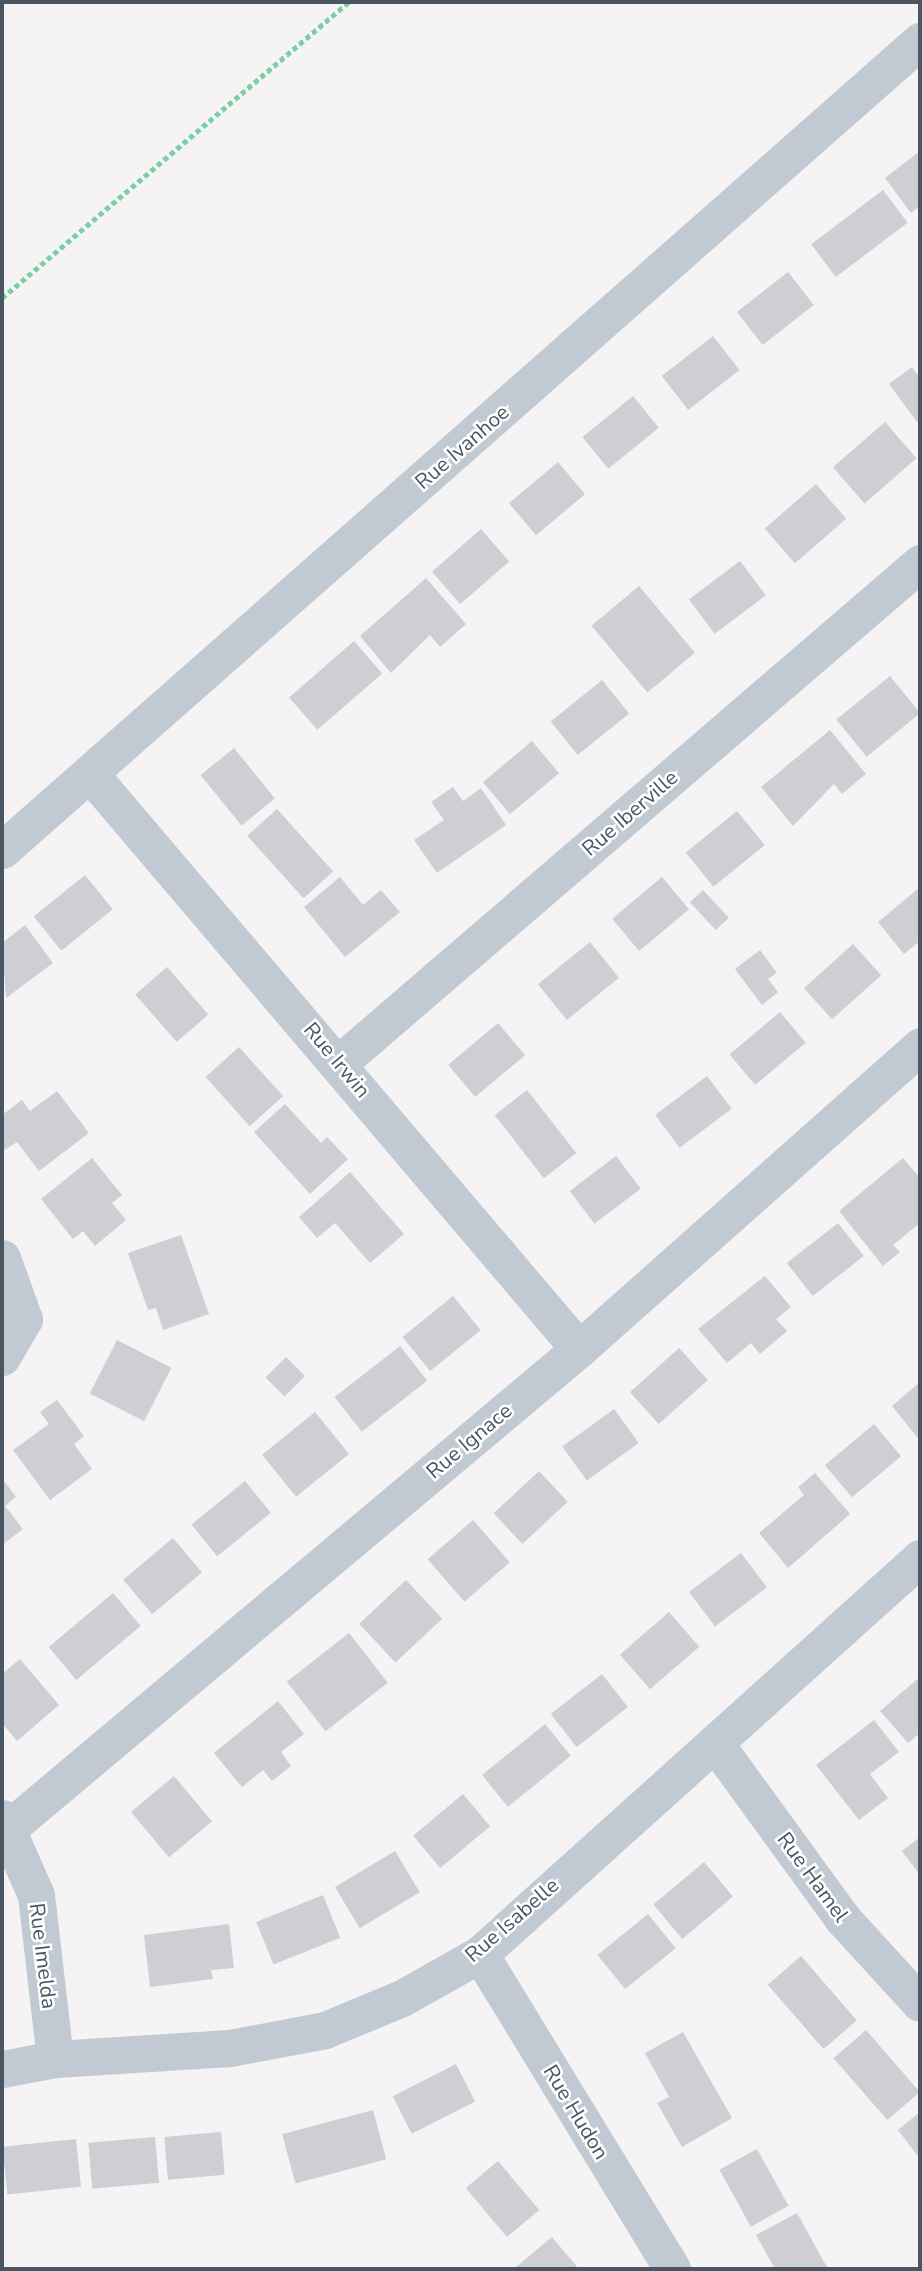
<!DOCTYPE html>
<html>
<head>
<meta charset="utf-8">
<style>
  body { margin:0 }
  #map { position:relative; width:922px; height:2271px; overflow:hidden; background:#f5f3f3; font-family:"Nunito Sans",sans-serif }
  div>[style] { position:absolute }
  .building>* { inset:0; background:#cdcfd5; transform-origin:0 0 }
  .path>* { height:4.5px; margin-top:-2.25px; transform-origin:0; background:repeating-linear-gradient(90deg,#7ad0a6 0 5px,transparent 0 8.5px) }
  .street>* { height:37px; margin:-18.5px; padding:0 18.5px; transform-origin:18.5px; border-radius:18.5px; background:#c1cad2 }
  span { translate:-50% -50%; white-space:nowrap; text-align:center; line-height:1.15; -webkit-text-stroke:5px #fff; paint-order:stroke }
  .street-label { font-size:21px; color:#4a5661 }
  .frame { position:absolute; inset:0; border:4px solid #4a5661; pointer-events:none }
</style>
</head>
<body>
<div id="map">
  <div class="building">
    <div style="clip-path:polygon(920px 151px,920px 206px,911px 213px,885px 178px)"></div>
    <div style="left:883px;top:190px;width:41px;height:90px;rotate:53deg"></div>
    <div style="left:788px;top:272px;width:42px;height:65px;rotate:52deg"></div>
    <div style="left:713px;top:336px;width:43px;height:65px;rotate:52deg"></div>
    <div style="clip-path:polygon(912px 367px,920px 378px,920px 426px,889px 384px)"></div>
    <div style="left:633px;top:396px;width:41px;height:65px;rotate:51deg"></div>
    <div style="left:885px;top:422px;width:48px;height:69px;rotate:49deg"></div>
    <div style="left:558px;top:462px;width:42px;height:64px;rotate:50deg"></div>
    <div style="left:816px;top:484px;width:46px;height:68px;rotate:49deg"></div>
    <div style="left:481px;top:529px;width:43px;height:65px;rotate:49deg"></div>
    <div style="left:740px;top:561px;width:43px;height:64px;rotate:53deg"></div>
    <div style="clip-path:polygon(426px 578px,466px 624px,440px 647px,430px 635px,391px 673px,360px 636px)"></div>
    <div style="left:639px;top:586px;width:87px;height:62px;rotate:50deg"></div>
    <div style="left:354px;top:641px;width:43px;height:86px;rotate:49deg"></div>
    <div style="left:890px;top:676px;width:48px;height:69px;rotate:51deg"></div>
    <div style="left:602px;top:680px;width:43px;height:66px;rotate:51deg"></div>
    <div style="clip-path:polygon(830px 730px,866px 774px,842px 794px,834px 784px,793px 826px,761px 787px)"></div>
    <div style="left:532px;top:741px;width:42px;height:64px;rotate:50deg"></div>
    <div style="left:234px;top:748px;width:65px;height:43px;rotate:51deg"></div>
    <div style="clip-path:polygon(453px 787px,463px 801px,481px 788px,506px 825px,437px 873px,414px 840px,444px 820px,431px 802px)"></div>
    <div style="left:277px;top:809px;width:84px;height:40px;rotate:48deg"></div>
    <div style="left:737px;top:811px;width:44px;height:66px;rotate:51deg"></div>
    <div style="left:85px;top:875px;width:44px;height:66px;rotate:51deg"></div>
    <div style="clip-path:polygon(340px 877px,363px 905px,381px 890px,400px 912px,345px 957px,304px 907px)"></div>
    <div style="left:662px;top:877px;width:42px;height:65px;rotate:50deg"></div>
    <div style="clip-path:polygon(920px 887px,920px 941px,904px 954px,878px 922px)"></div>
    <div style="left:703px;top:890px;width:38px;height:18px;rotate:47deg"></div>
    <div style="clip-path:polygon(25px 925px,53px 963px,6px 998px,2px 943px)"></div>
    <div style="left:590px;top:942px;width:46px;height:67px;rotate:51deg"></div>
    <div style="left:853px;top:944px;width:42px;height:66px;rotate:48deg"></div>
    <div style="clip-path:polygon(760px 950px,777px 973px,768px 979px,778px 992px,762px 1005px,735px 969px)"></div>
    <div style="left:167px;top:967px;width:63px;height:42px;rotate:49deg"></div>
    <div style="left:780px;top:1012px;width:40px;height:66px;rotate:50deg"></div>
    <div style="left:498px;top:1023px;width:42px;height:65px;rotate:50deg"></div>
    <div style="left:239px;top:1047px;width:66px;height:45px;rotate:48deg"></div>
    <div style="left:707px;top:1076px;width:41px;height:65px;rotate:53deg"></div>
    <div style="left:527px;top:1090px;width:80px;height:41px;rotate:52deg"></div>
    <div style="clip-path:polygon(57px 1091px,89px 1133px,39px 1171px,17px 1142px,5px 1150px,2px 1145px,2px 1115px,22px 1100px,30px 1111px)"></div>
    <div style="clip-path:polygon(285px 1104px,321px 1143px,327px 1137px,348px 1159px,310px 1194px,254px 1132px)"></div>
    <div style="left:616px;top:1156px;width:41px;height:58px;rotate:53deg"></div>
    <div style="clip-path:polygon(92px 1158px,122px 1195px,112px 1203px,126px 1220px,95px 1246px,83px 1231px,73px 1239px,41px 1199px)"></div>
    <div style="clip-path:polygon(903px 1158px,920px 1178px,920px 1223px,893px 1245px,900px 1252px,883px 1266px,839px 1211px)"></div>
    <div style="clip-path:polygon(350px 1172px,404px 1234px,370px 1263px,335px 1223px,317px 1238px,299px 1217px)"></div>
    <div style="left:838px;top:1223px;width:42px;height:65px;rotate:52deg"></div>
    <div style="clip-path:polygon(181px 1235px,209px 1314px,163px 1330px,156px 1308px,148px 1310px,128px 1253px)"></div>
    <div style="clip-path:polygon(765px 1276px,791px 1307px,776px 1319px,787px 1331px,760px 1354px,751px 1343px,727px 1363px,698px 1329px)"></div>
    <div style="left:453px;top:1296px;width:44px;height:65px;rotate:51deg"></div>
    <div style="left:117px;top:1340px;width:61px;height:60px;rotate:27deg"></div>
    <div style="left:400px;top:1346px;width:44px;height:83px;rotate:52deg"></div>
    <div style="left:679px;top:1348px;width:43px;height:66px;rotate:48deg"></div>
    <div style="left:286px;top:1357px;width:27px;height:29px;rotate:45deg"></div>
    <div style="clip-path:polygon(920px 1382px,920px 1436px,918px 1438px,892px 1406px)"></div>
    <div style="clip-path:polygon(57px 1400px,84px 1436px,74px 1444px,92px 1469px,50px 1500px,13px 1450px,49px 1424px,40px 1412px)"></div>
    <div style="left:614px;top:1409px;width:42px;height:64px;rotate:54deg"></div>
    <div style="left:315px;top:1412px;width:54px;height:68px;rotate:51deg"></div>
    <div style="left:874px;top:1424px;width:42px;height:64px;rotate:50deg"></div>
    <div style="left:539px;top:1471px;width:42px;height:62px;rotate:47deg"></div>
    <div style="clip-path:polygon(815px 1473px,850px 1514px,788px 1568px,759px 1533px,804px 1495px,798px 1487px)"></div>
    <div style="clip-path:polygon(2px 1478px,16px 1497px,5px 1506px,23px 1529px,2px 1545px)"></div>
    <div style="left:245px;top:1481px;width:41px;height:69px;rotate:51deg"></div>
    <div style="left:473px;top:1520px;width:56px;height:60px;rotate:49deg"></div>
    <div style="left:173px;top:1538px;width:45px;height:65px;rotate:50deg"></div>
    <div style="left:741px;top:1553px;width:43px;height:65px;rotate:53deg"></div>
    <div style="left:406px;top:1580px;width:53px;height:64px;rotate:47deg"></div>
    <div style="left:113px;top:1593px;width:43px;height:84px;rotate:50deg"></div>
    <div style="left:669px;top:1612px;width:46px;height:65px;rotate:49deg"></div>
    <div style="left:349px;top:1633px;width:63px;height:79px;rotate:52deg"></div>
    <div style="clip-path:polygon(20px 1659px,59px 1705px,17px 1741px,2px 1723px,2px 1674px)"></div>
    <div style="left:602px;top:1674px;width:42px;height:65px;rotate:52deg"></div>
    <div style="clip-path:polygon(920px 1677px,920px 1733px,908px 1743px,880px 1711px)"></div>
    <div style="clip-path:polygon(278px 1701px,304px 1734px,281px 1752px,291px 1766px,272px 1781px,263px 1770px,242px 1787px,214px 1753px)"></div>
    <div style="clip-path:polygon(874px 1720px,899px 1752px,870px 1774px,888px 1798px,859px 1820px,816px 1765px)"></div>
    <div style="left:545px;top:1724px;width:41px;height:81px;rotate:51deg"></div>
    <div style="left:174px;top:1776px;width:59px;height:56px;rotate:50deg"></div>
    <div style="left:463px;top:1794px;width:42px;height:65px;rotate:50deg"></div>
    <div style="clip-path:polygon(920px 1837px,920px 1875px,902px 1851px)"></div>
    <div style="left:395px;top:1851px;width:48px;height:70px;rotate:59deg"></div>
    <div style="left:704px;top:1862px;width:45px;height:66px;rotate:50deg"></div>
    <div style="left:323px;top:1895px;width:46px;height:72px;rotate:68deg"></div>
    <div style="left:648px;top:1914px;width:44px;height:65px;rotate:51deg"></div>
    <div style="clip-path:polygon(229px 1924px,234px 1968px,211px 1970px,213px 1979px,150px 1987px,144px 1935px)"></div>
    <div style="left:801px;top:1956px;width:85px;height:44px;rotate:49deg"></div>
    <div style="left:866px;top:2030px;width:82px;height:43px;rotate:49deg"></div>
    <div style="clip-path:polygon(683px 2032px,732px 2118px,682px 2147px,657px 2103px,669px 2097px,645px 2053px)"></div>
    <div style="left:456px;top:2064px;width:42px;height:71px;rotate:63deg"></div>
    <div style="left:373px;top:2110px;width:51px;height:94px;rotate:75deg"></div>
    <div style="clip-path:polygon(920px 2112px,920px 2159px,898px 2130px)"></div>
    <div style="left:221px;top:2132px;width:43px;height:57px;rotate:85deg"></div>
    <div style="left:155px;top:2137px;width:46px;height:67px;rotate:85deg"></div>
    <div style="left:76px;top:2139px;width:48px;height:74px;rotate:84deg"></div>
    <div style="left:757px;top:2149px;width:65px;height:43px;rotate:61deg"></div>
    <div style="left:498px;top:2161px;width:64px;height:42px;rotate:50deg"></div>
    <div style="clip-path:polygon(797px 2213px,828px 2269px,775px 2269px,756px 2235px)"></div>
    <div style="clip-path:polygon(552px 2237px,579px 2269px,517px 2269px,516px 2267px)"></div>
  </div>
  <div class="path">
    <div style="left:2px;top:298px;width:456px;rotate:-40.5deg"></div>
  </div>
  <div class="street">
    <div style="left:91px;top:775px;width:753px;rotate:49.63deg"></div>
    <div style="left:2px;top:850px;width:1224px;rotate:-41.39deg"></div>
    <div style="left:339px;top:1063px;width:767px;rotate:-40.71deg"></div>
    <div style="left:2px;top:1258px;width:65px;rotate:70.2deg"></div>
    <div style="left:24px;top:1319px;width:44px;rotate:120.1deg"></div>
    <div style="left:715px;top:1743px;width:216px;rotate:54deg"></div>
    <div style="left:842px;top:1918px;width:115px;rotate:47.5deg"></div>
    <div style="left:2px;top:1818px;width:84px;rotate:66.2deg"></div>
    <div style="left:36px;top:1895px;width:165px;rotate:83.4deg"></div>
    <div style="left:10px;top:1827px;width:743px;rotate:-40.03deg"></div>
    <div style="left:579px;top:1349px;width:456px;rotate:-41.6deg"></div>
    <div style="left:480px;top:1954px;width:369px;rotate:58.6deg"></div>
    <div style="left:2px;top:2069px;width:54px;rotate:-10.7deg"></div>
    <div style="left:55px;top:2059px;width:175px;rotate:-3.6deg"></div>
    <div style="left:230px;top:2048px;width:97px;rotate:-10.7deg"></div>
    <div style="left:325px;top:2030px;width:83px;rotate:-22.6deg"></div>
    <div style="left:402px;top:1998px;width:90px;rotate:-29.4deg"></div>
    <div style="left:480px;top:1954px;width:592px;rotate:-41.99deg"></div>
  </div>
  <div class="street-label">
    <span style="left:462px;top:447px;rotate:-41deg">Rue Ivanhoe</span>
    <span style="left:630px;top:813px;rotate:-41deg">Rue Iberville</span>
    <span style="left:337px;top:1060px;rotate:50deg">Rue Irwin</span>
    <span style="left:469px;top:1441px;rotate:-40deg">Rue Ignace</span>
    <span style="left:813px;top:1877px;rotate:54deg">Rue Hamel</span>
    <span style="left:512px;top:1920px;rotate:-41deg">Rue Isabelle</span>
    <span style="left:43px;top:1956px;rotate:83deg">Rue Imelda</span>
    <span style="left:576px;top:2112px;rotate:59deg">Rue Hudon</span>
  </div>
  <div class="frame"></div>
</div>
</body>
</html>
